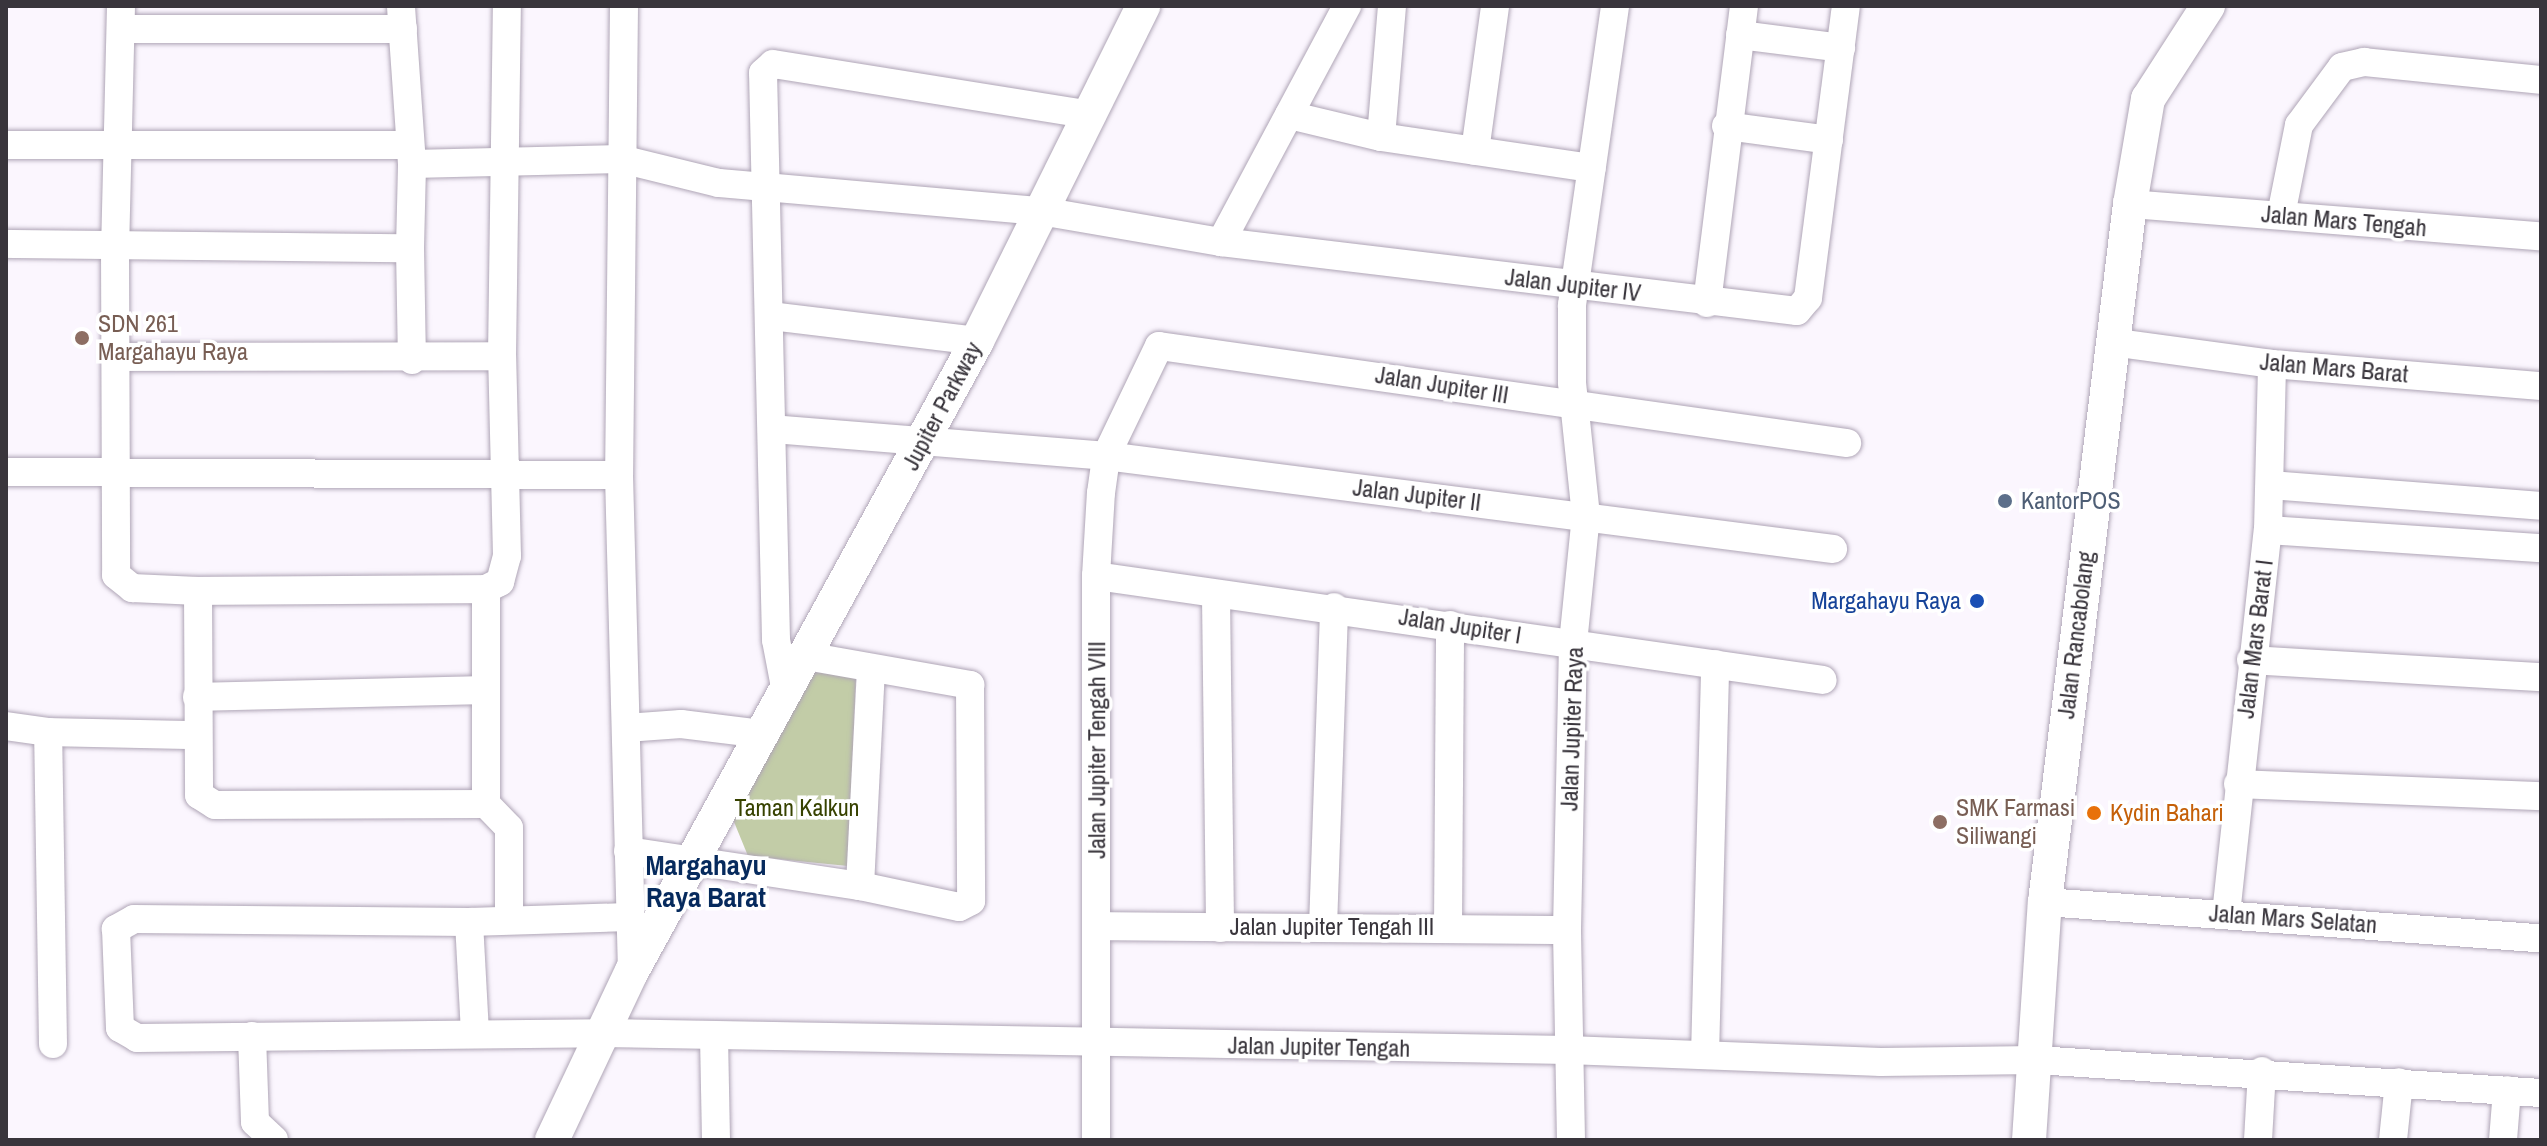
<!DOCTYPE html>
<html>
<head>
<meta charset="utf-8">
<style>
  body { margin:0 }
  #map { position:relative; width:2547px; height:1146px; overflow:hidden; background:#fbf6fe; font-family:"Archivo Narrow",sans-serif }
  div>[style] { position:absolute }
  .green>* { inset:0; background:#c2cca7 }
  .roads { filter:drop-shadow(0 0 2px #afa5b6) drop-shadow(0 0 2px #afa5b6) }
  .minor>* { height:28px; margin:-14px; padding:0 14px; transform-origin:14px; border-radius:14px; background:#fff }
  .tertiary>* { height:34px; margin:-17px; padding:0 17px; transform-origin:17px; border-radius:17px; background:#fff }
  .dots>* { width:22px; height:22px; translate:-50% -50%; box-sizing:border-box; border:4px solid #fff; border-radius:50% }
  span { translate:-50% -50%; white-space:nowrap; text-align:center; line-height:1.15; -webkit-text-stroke:7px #fff; paint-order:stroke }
  .street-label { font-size:24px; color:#39353c }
  .education-label { font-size:24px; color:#785e54 }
  .left { translate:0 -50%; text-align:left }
  .service-label { font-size:24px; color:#4e5e75 }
  .transit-label { font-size:24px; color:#164399 }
  .right { translate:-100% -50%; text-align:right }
  .park-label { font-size:24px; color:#374200 }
  .food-label { font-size:24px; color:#c56008 }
  .quarter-label { font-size:28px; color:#062a5d; font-weight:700 }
  .frame { position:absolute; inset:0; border:8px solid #39353c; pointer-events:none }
</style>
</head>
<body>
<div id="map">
  <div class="green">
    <div style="clip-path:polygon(810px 668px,856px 677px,848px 866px,748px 856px,732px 817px)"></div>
  </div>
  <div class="roads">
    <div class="minor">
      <div style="left:121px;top:6px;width:242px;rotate:91.4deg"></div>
      <div style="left:115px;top:248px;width:327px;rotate:89.8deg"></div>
      <div style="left:116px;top:575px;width:21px;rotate:39deg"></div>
      <div style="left:132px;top:588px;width:66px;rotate:2.6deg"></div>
      <div style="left:198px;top:591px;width:204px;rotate:89.7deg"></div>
      <div style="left:199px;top:795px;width:19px;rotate:32deg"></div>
      <div style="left:215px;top:805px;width:271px;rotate:-0.2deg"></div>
      <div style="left:486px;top:804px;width:33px;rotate:46deg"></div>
      <div style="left:509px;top:828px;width:92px;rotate:90deg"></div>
      <div style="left:624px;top:6px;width:469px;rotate:90.6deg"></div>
      <div style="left:619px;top:475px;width:496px;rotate:88.5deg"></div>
      <div style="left:121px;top:29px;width:282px"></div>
      <div style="left:1740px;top:35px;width:102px;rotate:7.3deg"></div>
      <div style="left:1289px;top:115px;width:95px;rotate:13.4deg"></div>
      <div style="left:1381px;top:137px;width:213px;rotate:8.4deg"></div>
      <div style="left:1726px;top:126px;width:104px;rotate:7.7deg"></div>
      <div style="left:1381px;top:137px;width:131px;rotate:-85.2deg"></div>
      <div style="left:6px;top:145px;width:402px"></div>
      <div style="left:1475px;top:151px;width:146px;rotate:-82.1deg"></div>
      <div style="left:412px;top:164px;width:209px;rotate:-1.4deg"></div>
      <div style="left:621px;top:159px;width:101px;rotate:13.8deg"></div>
      <div style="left:719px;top:183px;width:323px;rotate:5deg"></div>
      <div style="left:1041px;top:211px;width:183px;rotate:9.8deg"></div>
      <div style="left:1221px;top:242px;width:580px;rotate:6.83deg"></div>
      <div style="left:1797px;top:311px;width:17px;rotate:-50deg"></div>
      <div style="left:1808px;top:298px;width:294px;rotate:-82.6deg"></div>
      <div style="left:2130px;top:204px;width:412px;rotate:4.5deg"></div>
      <div style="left:2281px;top:215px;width:92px;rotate:-78.7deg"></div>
      <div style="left:2299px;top:125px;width:72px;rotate:-53.4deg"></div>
      <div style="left:2342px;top:67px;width:23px;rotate:-13deg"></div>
      <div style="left:2364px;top:62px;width:178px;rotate:5.8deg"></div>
      <div style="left:1221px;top:242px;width:268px;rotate:-61.9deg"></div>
      <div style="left:6px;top:244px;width:404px;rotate:0.6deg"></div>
      <div style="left:410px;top:248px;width:84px;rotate:-88.6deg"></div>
      <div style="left:412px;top:164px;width:158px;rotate:-94deg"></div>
      <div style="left:410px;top:248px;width:112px;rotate:89deg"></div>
      <div style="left:1707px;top:303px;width:299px;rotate:-82.9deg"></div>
      <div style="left:771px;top:316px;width:208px;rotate:6.9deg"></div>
      <div style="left:2111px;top:342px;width:162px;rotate:7.8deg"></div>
      <div style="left:2272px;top:364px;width:270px;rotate:4.7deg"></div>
      <div style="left:115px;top:357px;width:387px;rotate:-0.1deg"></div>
      <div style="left:772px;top:429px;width:335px;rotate:4.6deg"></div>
      <div style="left:1106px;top:456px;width:733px;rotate:7.29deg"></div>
      <div style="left:6px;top:472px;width:613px;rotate:0.28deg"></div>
      <div style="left:2270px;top:485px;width:272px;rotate:4.4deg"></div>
      <div style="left:2268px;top:530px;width:274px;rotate:3.8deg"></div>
      <div style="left:1096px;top:576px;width:734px;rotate:8.14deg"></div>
      <div style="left:198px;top:591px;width:288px;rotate:-0.4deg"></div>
      <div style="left:1216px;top:596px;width:332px;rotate:89.3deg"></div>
      <div style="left:806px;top:656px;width:167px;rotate:10deg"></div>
      <div style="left:970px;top:685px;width:216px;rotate:89.7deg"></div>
      <div style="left:971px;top:901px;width:13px;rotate:153deg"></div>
      <div style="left:959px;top:907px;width:101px;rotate:-168deg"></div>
      <div style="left:2251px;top:660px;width:290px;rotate:3.4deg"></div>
      <div style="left:786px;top:692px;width:53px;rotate:-100.9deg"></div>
      <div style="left:776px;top:640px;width:567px;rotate:-91.31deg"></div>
      <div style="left:763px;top:73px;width:13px;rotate:-42deg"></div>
      <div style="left:773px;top:64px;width:323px;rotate:9.1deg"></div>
      <div style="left:197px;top:697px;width:286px;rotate:-1.4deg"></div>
      <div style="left:6px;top:726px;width:42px;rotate:8.1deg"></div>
      <div style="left:626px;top:728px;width:55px;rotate:-4.2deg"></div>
      <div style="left:681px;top:724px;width:83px;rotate:7deg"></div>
      <div style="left:2238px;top:784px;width:303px;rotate:2.3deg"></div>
      <div style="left:486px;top:804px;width:215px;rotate:-90deg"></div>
      <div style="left:486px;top:589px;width:16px;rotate:-27deg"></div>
      <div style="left:500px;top:582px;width:27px;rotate:-75deg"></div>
      <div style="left:507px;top:556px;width:200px;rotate:-91.4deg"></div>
      <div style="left:502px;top:356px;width:350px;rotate:-89.2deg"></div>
      <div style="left:628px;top:851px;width:235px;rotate:8.6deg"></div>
      <div style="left:860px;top:886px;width:217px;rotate:-87.1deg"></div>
      <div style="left:2045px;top:902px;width:497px;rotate:4.2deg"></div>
      <div style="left:2226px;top:914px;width:386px;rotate:-83.8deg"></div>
      <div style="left:2268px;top:530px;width:166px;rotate:-88.6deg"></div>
      <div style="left:628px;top:917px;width:159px;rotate:178.2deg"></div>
      <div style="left:469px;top:922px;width:335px;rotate:-179.5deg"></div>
      <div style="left:134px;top:919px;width:21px;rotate:151deg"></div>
      <div style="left:116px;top:929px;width:99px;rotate:87.7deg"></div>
      <div style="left:120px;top:1028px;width:20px;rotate:30deg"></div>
      <div style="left:137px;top:1038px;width:465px;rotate:-0.6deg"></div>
      <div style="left:602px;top:1033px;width:966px;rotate:1.01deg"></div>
      <div style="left:1568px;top:1050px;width:313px;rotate:2.2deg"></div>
      <div style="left:1881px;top:1062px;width:155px;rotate:-0.7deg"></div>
      <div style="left:2036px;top:1060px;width:506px;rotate:3.74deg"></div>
      <div style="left:469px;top:922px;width:112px;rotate:86.9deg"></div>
      <div style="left:1097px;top:926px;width:470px;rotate:0.5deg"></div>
      <div style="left:1323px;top:927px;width:320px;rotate:-88deg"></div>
      <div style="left:1448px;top:927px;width:302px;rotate:-89.6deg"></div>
      <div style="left:252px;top:1036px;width:86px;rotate:88deg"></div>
      <div style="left:255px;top:1122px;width:26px;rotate:43deg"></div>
      <div style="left:714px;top:1036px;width:104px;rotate:88.9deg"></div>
      <div style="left:53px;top:1044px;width:312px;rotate:-90.9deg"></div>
      <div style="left:48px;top:732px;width:149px;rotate:1.2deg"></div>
      <div style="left:1705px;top:1055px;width:391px;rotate:-88.5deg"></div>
      <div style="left:1096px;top:1140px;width:564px;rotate:-90deg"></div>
      <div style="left:1096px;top:576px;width:83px;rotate:-86.6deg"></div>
      <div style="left:1101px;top:493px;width:37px;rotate:-82deg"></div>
      <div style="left:1106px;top:456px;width:122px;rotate:-64.3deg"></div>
      <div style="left:1159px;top:346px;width:695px;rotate:8.03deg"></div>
      <div style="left:1571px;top:1140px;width:210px;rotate:-91.1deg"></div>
      <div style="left:1567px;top:930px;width:287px;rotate:-88.8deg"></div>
      <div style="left:1573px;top:643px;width:128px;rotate:-84.2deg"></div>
      <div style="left:1586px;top:516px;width:135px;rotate:-96deg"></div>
      <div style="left:1572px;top:382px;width:77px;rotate:-90deg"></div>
      <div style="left:1572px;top:305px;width:302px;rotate:-81.8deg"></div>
      <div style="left:2258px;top:1140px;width:69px;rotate:-86.7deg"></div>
      <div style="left:2393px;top:1140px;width:58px;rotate:-84.1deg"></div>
      <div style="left:2503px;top:1140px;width:50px;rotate:-85.4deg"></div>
    </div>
    <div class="tertiary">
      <div style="left:552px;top:1140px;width:187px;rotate:-64.7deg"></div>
      <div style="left:632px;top:971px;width:718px;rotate:-61.29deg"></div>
      <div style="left:977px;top:341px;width:374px;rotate:-63.6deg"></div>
      <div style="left:2029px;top:1140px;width:239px;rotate:-86.2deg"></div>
      <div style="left:2045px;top:902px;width:703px;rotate:-83.06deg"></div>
      <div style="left:2130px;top:204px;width:107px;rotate:-80.3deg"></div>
      <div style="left:2148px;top:99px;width:111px;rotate:-57.2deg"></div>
    </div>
  </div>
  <div class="dots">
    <div style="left:82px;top:338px;background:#8d6e63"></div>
    <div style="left:2005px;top:501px;background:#5c6f8a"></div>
    <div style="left:1977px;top:601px;background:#1a4fb4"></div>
    <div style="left:2094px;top:813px;background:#e8710a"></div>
    <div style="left:1940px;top:822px;background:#8d6e63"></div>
  </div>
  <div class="street-label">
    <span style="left:2344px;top:221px;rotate:5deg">Jalan Mars Tengah</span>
    <span style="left:1573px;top:285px;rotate:7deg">Jalan Jupiter IV</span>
    <span style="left:2334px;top:368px;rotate:5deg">Jalan Mars Barat</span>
    <span style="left:1442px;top:385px;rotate:9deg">Jalan Jupiter III</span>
    <span style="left:942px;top:406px;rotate:-62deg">Jupiter Parkway</span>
    <span style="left:1417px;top:495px;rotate:7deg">Jalan Jupiter II</span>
    <span style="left:1460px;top:626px;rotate:9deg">Jalan Jupiter I</span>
    <span style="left:2076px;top:635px;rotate:-83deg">Jalan Rancabolang</span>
    <span style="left:2255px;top:639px;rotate:-83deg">Jalan Mars Barat I</span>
    <span style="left:1572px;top:729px;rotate:-88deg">Jalan Jupiter Raya</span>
    <span style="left:1097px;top:750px;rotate:-90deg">Jalan Jupiter Tengah VIII</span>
    <span style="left:2293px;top:919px;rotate:4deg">Jalan Mars Selatan</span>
    <span style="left:1332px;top:927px">Jalan Jupiter Tengah III</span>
    <span style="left:1319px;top:1047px;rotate:1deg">Jalan Jupiter Tengah</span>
  </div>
  <div class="education-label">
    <span class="left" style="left:98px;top:338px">SDN 261<br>Margahayu Raya</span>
    <span class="left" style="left:1956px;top:822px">SMK Farmasi<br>Siliwangi</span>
  </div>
  <div class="service-label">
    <span class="left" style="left:2021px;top:501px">KantorPOS</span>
  </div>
  <div class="transit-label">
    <span class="right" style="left:1961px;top:601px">Margahayu Raya</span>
  </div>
  <div class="park-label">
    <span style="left:797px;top:808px">Taman Kalkun</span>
  </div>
  <div class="food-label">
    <span class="left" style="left:2110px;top:813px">Kydin Bahari</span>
  </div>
  <div class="quarter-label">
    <span style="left:706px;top:881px">Margahayu<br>Raya Barat</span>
  </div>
  <div class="frame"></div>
</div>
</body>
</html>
